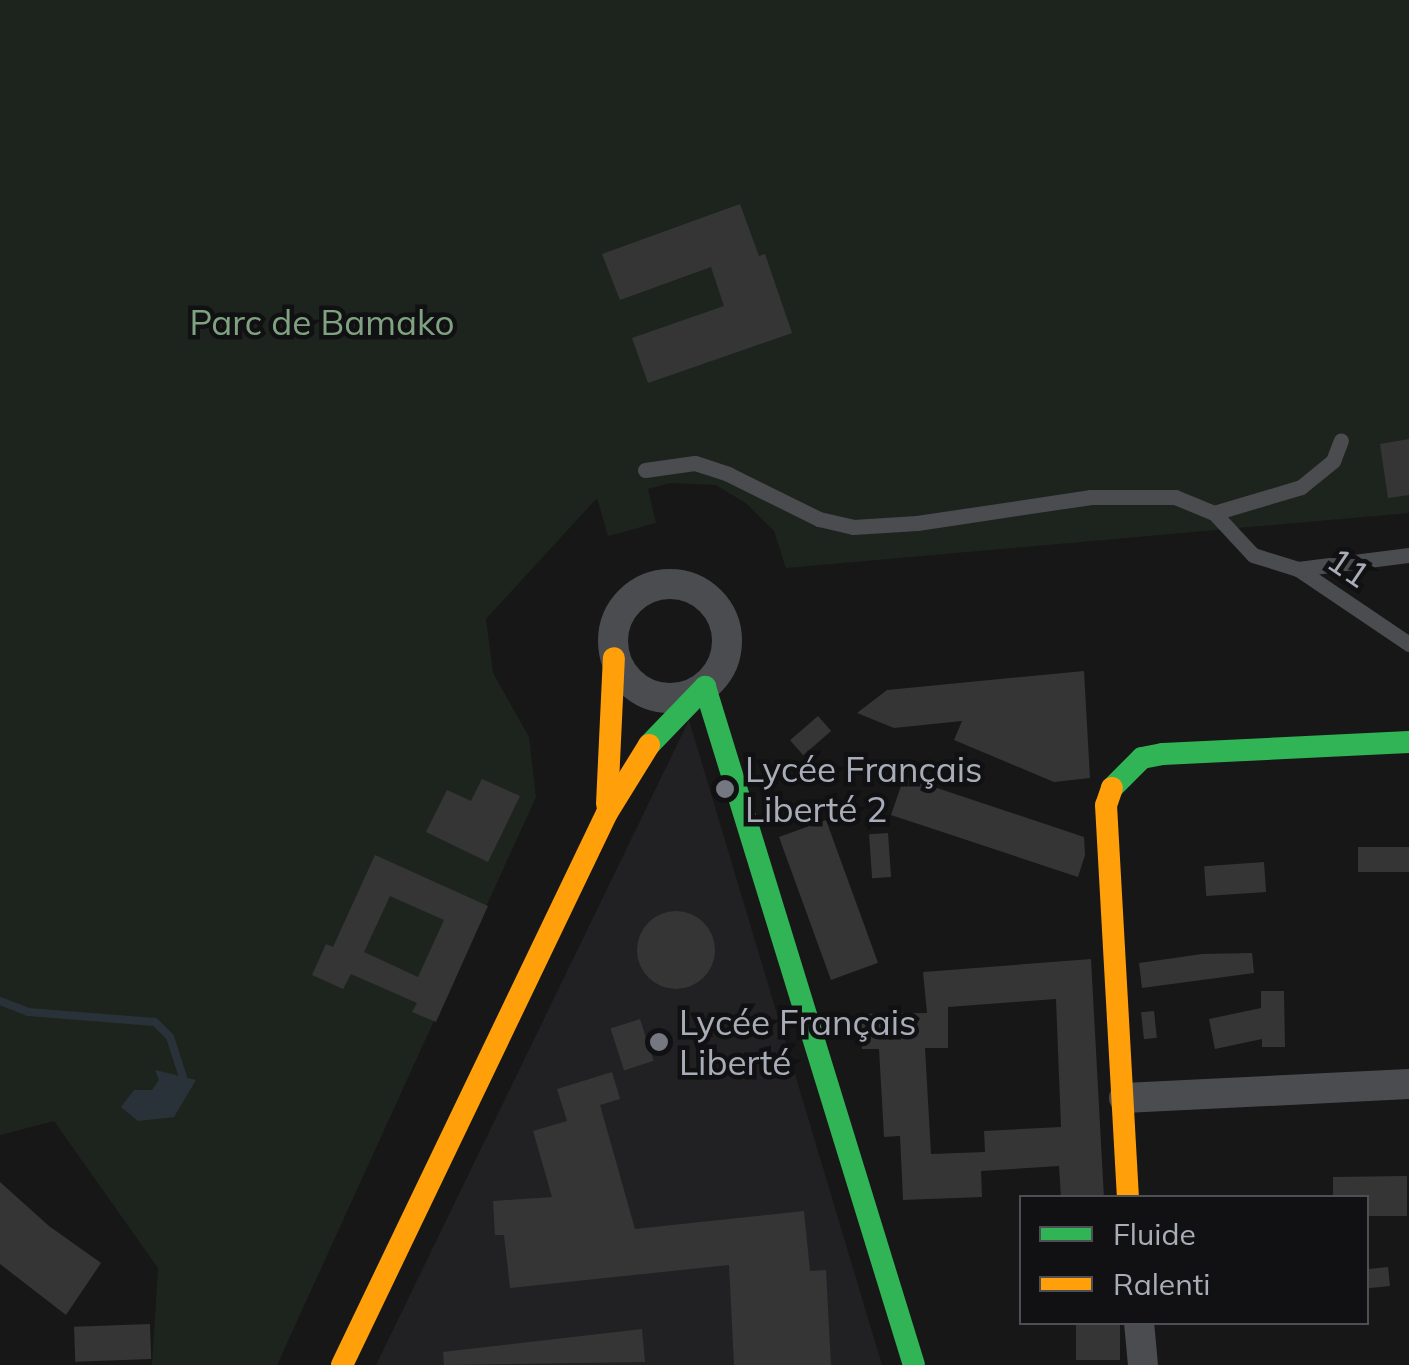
<!DOCTYPE html>
<html>
<head>
<meta charset="utf-8">
<style>
  body { margin:0 }
  #map { position:relative; width:1409px; height:1365px; overflow:hidden; background:#171717; font-family:Mulish,sans-serif }
  div>[style] { position:absolute }
  .built>* { inset:0; background:#212123 }
  .green>* { inset:0; background:#1d241e }
  .water>* { inset:0; background:#2a3239 }
  .stream>* { height:8px; margin:-4px; padding:0 4px; transform-origin:4px; border-radius:4px; background:#2a3239 }
  .building>* { inset:0; background:#353536; transform-origin:0 0 }
  .round { border-radius:50% }
  .lane>* { height:15px; margin:-7.5px; padding:0 7.5px; transform-origin:7.5px; border-radius:7.5px; background:#4b4c50 }
  .street>* { height:30px; margin:-15px; padding:0 15px; transform-origin:15px; border-radius:15px; background:#4b4c50 }
  .street>.ring { margin:-15px; padding:0; box-sizing:content-box; background:none; border:30px solid #4b4c50; border-radius:50% }
  .fast>* { height:22px; margin:-11px; padding:0 11px; transform-origin:11px; border-radius:11px; background:#30b455 }
  .slow>* { height:22px; margin:-11px; padding:0 11px; transform-origin:11px; border-radius:11px; background:#ff9f0a }
  .dots>* { width:28px; height:28px; translate:-50% -50%; box-sizing:border-box; border:5px solid #111113; border-radius:50% }
  span { translate:-50% -50%; white-space:nowrap; text-align:center; line-height:1.15; -webkit-text-stroke:9px #111113; paint-order:stroke }
  .park-label { font-size:35px; color:#7fa381 }
  .street-label { font-size:35px; color:#a8adb8 }
  .poi-label { font-size:35px; color:#a8adb8 }
  .left { translate:0 -50%; text-align:left }
  .legend { position:absolute; left:1019px; top:1195px; width:350px; height:130px; box-sizing:border-box; background:#111113; border:2px solid #4d4f55; margin:0; padding:12px 18px; list-style:none; font-size:30px; color:#a8adb8 }
  .legend li { display:flex; align-items:center; gap:20px; height:50px }
  .legend b { width:50px; border:2px solid #4d4f55 }
</style>
</head>
<body>
<div id="map">
  <div class="built">
    <div style="clip-path:polygon(689px 720px,882px 1365px,376px 1365px)"></div>
  </div>
  <div class="green">
    <div style="clip-path:polygon(0 0,1409px 0,1409px 513px,786px 568px,774px 531px,747px 504px,716px 485px,670px 483px,648px 489px,656px 523px,608px 536px,597px 498px,486px 619px,493px 673px,529px 737px,536px 797px,277px 1365px,152px 1365px,158px 1268px,54px 1121px,0 1135px)"></div>
  </div>
  <div class="water">
    <div style="clip-path:polygon(155px 1070px,196px 1080px,174px 1117px,138px 1121px,121px 1107px,134px 1090px,152px 1090px,159px 1080px)"></div>
  </div>
  <div class="stream">
    <div style="left:0;top:1001px;width:30px;rotate:21deg"></div>
    <div style="left:28px;top:1012px;width:127px;rotate:4.5deg"></div>
    <div style="left:155px;top:1022px;width:21px;rotate:45deg"></div>
    <div style="left:170px;top:1037px;width:42px;rotate:72deg"></div>
  </div>
  <div class="building">
    <div style="clip-path:polygon(740px 204px,759px 256px,765px 254px,792px 333px,648px 383px,632px 338px,724px 306px,711px 267px,620px 300px,602px 254px)"></div>
    <div style="clip-path:polygon(1409px 439px,1409px 495px,1388px 498px,1380px 444px)"></div>
    <div style="clip-path:polygon(1084px 671px,1090px 778px,1054px 782px,954px 740px,962px 721px,894px 728px,857px 713px,887px 690px)"></div>
    <div style="left:818px;top:716px;width:20px;height:37px;rotate:49deg"></div>
    <div style="clip-path:polygon(904px 777px,1084px 837px,1085px 855px,1078px 877px,891px 815px)"></div>
    <div style="clip-path:polygon(482px 779px,520px 796px,488px 862px,426px 832px,447px 790px,471px 801px)"></div>
    <div style="left:826px;top:820px;width:152px;height:50px;rotate:70deg"></div>
    <div style="left:888px;top:833px;width:44px;height:19px;rotate:86deg"></div>
    <div style="left:1409px;top:847px;width:25px;height:51px;rotate:90deg"></div>
    <div style="clip-path:polygon(evenodd,375px 855px,488px 906px,436px 1022px,412px 1012px,417px 1003px,351px 974px,343px 989px,312px 975px,326px 944px,333px 947px,375px 855px,390px 896px,444px 920px,418px 977px,364px 952px,390px 896px)"></div>
    <div style="left:1264px;top:862px;width:30px;height:60px;rotate:86deg"></div>
    <div class="round" style="left:637px;top:911px;width:78px;height:78px"></div>
    <div style="clip-path:polygon(1252px 953px,1254px 973px,1142px 988px,1139px 963px,1202px 954px)"></div>
    <div style="clip-path:polygon(evenodd,1091px 959px,1104px 1198px,1061px 1198px,1059px 1166px,981px 1171px,982px 1197px,903px 1200px,900px 1136px,884px 1137px,879px 1049px,862px 1049px,861px 1014px,927px 1013px,923px 972px,1091px 959px,1056px 999px,1061px 1127px,984px 1131px,985px 1152px,931px 1154px,925px 1048px,948px 1048px,948px 1007px,1056px 999px)"></div>
    <div style="clip-path:polygon(1261px 991px,1284px 991px,1285px 1047px,1262px 1047px,1262px 1039px,1215px 1049px,1209px 1019px,1261px 1008px)"></div>
    <div style="left:1154px;top:1011px;width:27px;height:13px;rotate:84deg"></div>
    <div style="left:640px;top:1019px;width:44px;height:31px;rotate:72deg"></div>
    <div style="clip-path:polygon(612px 1072px,620px 1099px,600px 1105px,635px 1229px,804px 1211px,810px 1271px,826px 1270px,831px 1365px,734px 1365px,729px 1265px,510px 1288px,504px 1235px,495px 1235px,493px 1201px,552px 1197px,533px 1131px,567px 1121px,557px 1089px)"></div>
    <div style="clip-path:polygon(1407px 1176px,1407px 1216px,1366px 1216px,1366px 1198px,1333px 1198px,1333px 1177px)"></div>
    <div style="clip-path:polygon(0 1182px,49px 1226px,101px 1263px,66px 1315px,0 1264px)"></div>
    <div style="left:1388px;top:1267px;width:19px;height:22px;rotate:84deg"></div>
    <div style="left:1076px;top:1322px;width:44px;height:38px"></div>
    <div style="left:150px;top:1324px;width:35px;height:76px;rotate:88deg"></div>
    <div style="clip-path:polygon(642px 1329px,645px 1362px,444px 1365px,443px 1352px)"></div>
  </div>
  <div class="lane">
    <div style="left:645px;top:470px;width:50px;rotate:-8deg"></div>
    <div style="left:695px;top:463px;width:35px;rotate:18deg"></div>
    <div style="left:728px;top:474px;width:102px;rotate:26.3deg"></div>
    <div style="left:819px;top:519px;width:35px;rotate:13deg"></div>
    <div style="left:853px;top:527px;width:64px;rotate:-3.6deg"></div>
    <div style="left:917px;top:523px;width:176px;rotate:-8.5deg"></div>
    <div style="left:1091px;top:497px;width:84px"></div>
    <div style="left:1175px;top:497px;width:42px;rotate:22.3deg"></div>
    <div style="left:1214px;top:513px;width:57px;rotate:47.1deg"></div>
    <div style="left:1253px;top:555px;width:47px;rotate:17.3deg"></div>
    <div style="left:1298px;top:569px;width:134px;rotate:34deg"></div>
    <div style="left:1214px;top:513px;width:91px;rotate:-16.6deg"></div>
    <div style="left:1301px;top:487px;width:41px;rotate:-39.1deg"></div>
    <div style="left:1333px;top:461px;width:22px;rotate:-69deg"></div>
    <div style="left:1298px;top:569px;width:112px;rotate:-7.2deg"></div>
  </div>
  <div class="street">
    <div class="ring" style="left:613px;top:584px;width:84px;height:84px"></div>
    <div style="left:1124px;top:1098px;width:285px;rotate:-2.8deg"></div>
    <div style="left:1139px;top:1322px;width:43px;rotate:84.7deg"></div>
  </div>
  <div class="fast">
    <div style="left:649px;top:745px;width:81px;rotate:-46deg"></div>
    <div style="left:705px;top:687px;width:709px;rotate:72.87deg"></div>
    <div style="left:1112px;top:788px;width:42px;rotate:-45deg"></div>
    <div style="left:1142px;top:758px;width:21px;rotate:-11deg"></div>
    <div style="left:1163px;top:754px;width:246px;rotate:-2.8deg"></div>
  </div>
  <div class="slow">
    <div style="left:1112px;top:788px;width:18px;rotate:109deg"></div>
    <div style="left:1106px;top:805px;width:394px;rotate:86.8deg"></div>
    <div style="left:607px;top:804px;width:146px;rotate:-87.3deg"></div>
    <div style="left:342px;top:1365px;width:612px;rotate:-64.36deg"></div>
    <div style="left:607px;top:813px;width:80px;rotate:-58.3deg"></div>
  </div>
  <div class="dots">
    <div style="left:725px;top:789px;background:#757880"></div>
    <div style="left:659px;top:1042px;background:#757880"></div>
  </div>
  <div class="park-label">
    <span style="left:322px;top:322px">Parc de Bamako</span>
  </div>
  <div class="street-label">
    <span style="left:1349px;top:567px;rotate:34deg">11</span>
  </div>
  <div class="poi-label">
    <span class="left" style="left:745px;top:789px">Lycée Français<br>Liberté 2</span>
    <span class="left" style="left:679px;top:1042px">Lycée Français<br>Liberté</span>
  </div>
  <ul class="legend">
  <li><b style="height:12px;background:#30b455"></b>Fluide</li>
  <li><b style="height:12px;background:#ff9f0a"></b>Ralenti</li>
  </ul>
</div>
</body>
</html>
